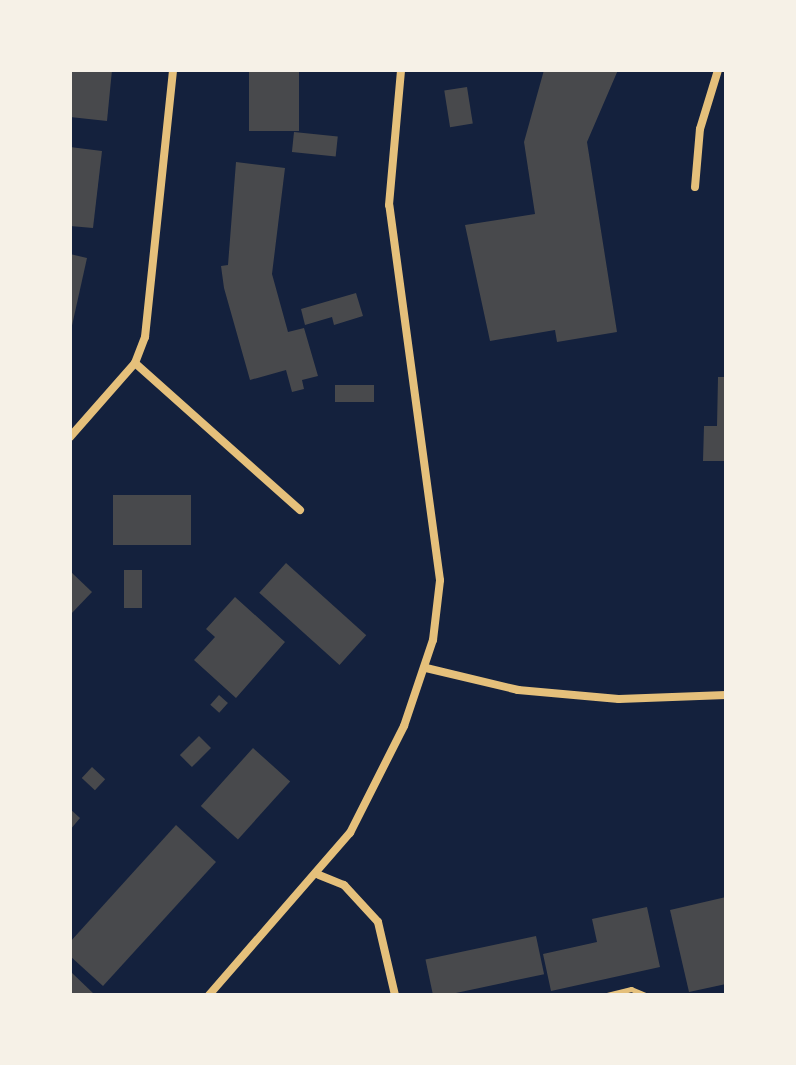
<!DOCTYPE html>
<html>
<head>
<meta charset="utf-8">
<style>
  body { margin:0 }
  #map { position:relative; width:796px; height:1065px; overflow:hidden; background:#14213d; font-family:Overpass,sans-serif }
  div>[style] { position:absolute }
  .building>* { inset:0; background:#48494c; transform-origin:0 0 }
  .path>* { height:5px; margin:-2.5px; padding:0 2.5px; transform-origin:2.5px; border-radius:2.5px; background:#e5c07b }
  .minor>* { height:8px; margin:-4px; padding:0 4px; transform-origin:4px; border-radius:4px; background:#e5c07b }
  span { translate:-50% -50%; white-space:nowrap; text-align:center; line-height:1.15; -webkit-text-stroke:7px #f6f1e7; paint-order:stroke }
  .frame { position:absolute; inset:0; border:72px solid #f6f1e7; pointer-events:none }
</style>
</head>
<body>
<div id="map">
  <div class="building">
    <div style="clip-path:polygon(70px 70px,112px 70px,107px 121px,70px 117px)"></div>
    <div style="left:249px;top:70px;width:50px;height:61px"></div>
    <div style="clip-path:polygon(544px 70px,618px 70px,587px 142px,617px 332px,557px 342px,555px 330px,490px 341px,465px 225px,535px 214px,524px 142px)"></div>
    <div style="left:467px;top:87px;width:37px;height:23px;rotate:81deg"></div>
    <div style="left:294px;top:132px;width:44px;height:20px;rotate:6deg"></div>
    <div style="clip-path:polygon(70px 147px,102px 151px,93px 228px,70px 226px)"></div>
    <div style="clip-path:polygon(236px 162px,285px 168px,272px 274px,288px 332px,304px 328px,318px 376px,302px 380px,304px 389px,292px 392px,286px 370px,250px 380px,224px 288px,221px 266px,228px 265px)"></div>
    <div style="clip-path:polygon(70px 254px,87px 258px,71px 330px,70px 330px)"></div>
    <div style="clip-path:polygon(356px 293px,363px 316px,334px 325px,332px 317px,305px 325px,301px 309px)"></div>
    <div style="clip-path:polygon(718px 377px,726px 377px,726px 461px,703px 461px,704px 426px,717px 426px)"></div>
    <div style="left:335px;top:385px;width:39px;height:17px"></div>
    <div style="left:113px;top:495px;width:78px;height:50px"></div>
    <div style="left:286px;top:563px;width:108px;height:40px;rotate:42deg"></div>
    <div style="left:124px;top:570px;width:18px;height:38px"></div>
    <div style="clip-path:polygon(70px 571px,92px 592px,70px 615px)"></div>
    <div style="clip-path:polygon(235px 597px,285px 642px,236px 698px,194px 660px,215px 637px,206px 629px)"></div>
    <div style="left:219px;top:695px;width:12px;height:13px;rotate:42deg"></div>
    <div style="left:199px;top:736px;width:17px;height:27px;rotate:45deg"></div>
    <div style="left:253px;top:748px;width:50px;height:78px;rotate:42deg"></div>
    <div style="left:92px;top:767px;width:18px;height:15px;rotate:43deg"></div>
    <div style="clip-path:polygon(70px 809px,80px 818px,70px 830px)"></div>
    <div style="clip-path:polygon(176px 825px,216px 862px,103px 986px,70px 956px,70px 942px)"></div>
    <div style="clip-path:polygon(726px 897px,726px 984px,689px 992px,670px 910px)"></div>
    <div style="clip-path:polygon(647px 907px,660px 967px,551px 991px,543px 954px,597px 942px,592px 919px)"></div>
    <div style="left:536px;top:936px;width:39px;height:113px;rotate:78deg"></div>
    <div style="clip-path:polygon(70px 971px,95px 995px,70px 995px)"></div>
  </div>
  <div class="path">
    <div style="left:607px;top:995px;width:25px;rotate:-14deg"></div>
    <div style="left:631px;top:989px;width:15px;rotate:23deg"></div>
  </div>
  <div class="minor">
    <div style="left:695px;top:187px;width:58px;rotate:-85.1deg"></div>
    <div style="left:700px;top:129px;width:62px;rotate:-73deg"></div>
    <div style="left:135px;top:363px;width:221px;rotate:41.7deg"></div>
    <div style="left:70px;top:437px;width:98px;rotate:-48.7deg"></div>
    <div style="left:135px;top:363px;width:28px;rotate:-69deg"></div>
    <div style="left:145px;top:337px;width:268px;rotate:-84deg"></div>
    <div style="left:426px;top:668px;width:95px;rotate:13.4deg"></div>
    <div style="left:518px;top:690px;width:101px;rotate:5.1deg"></div>
    <div style="left:619px;top:699px;width:107px;rotate:-2.1deg"></div>
    <div style="left:319px;top:875px;width:27px;rotate:22deg"></div>
    <div style="left:344px;top:885px;width:50px;rotate:47.4deg"></div>
    <div style="left:378px;top:922px;width:75px;rotate:76.9deg"></div>
    <div style="left:209px;top:995px;width:215px;rotate:-49deg"></div>
    <div style="left:350px;top:833px;width:120px;rotate:-63.2deg"></div>
    <div style="left:404px;top:726px;width:91px;rotate:-71.4deg"></div>
    <div style="left:433px;top:640px;width:60px;rotate:-83.3deg"></div>
    <div style="left:440px;top:580px;width:378px;rotate:-97.7deg"></div>
    <div style="left:389px;top:205px;width:136px;rotate:-84.9deg"></div>
  </div>
  <div class="frame"></div>
</div>
</body>
</html>
